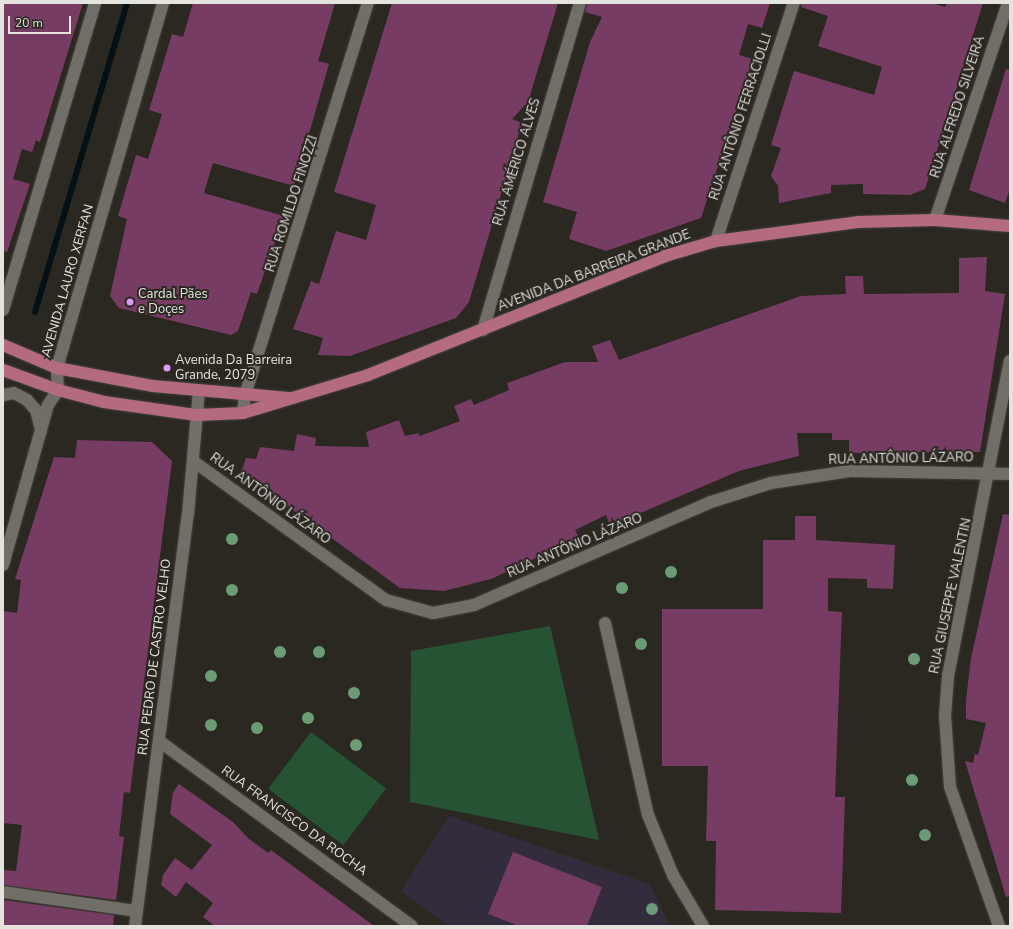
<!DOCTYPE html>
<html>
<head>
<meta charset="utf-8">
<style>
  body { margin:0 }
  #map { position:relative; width:1013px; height:929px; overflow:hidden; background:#2b2822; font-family:"Nunito Sans",sans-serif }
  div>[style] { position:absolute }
  .education>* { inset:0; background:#332c3c }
  .green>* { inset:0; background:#275335; transform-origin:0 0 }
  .stream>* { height:6px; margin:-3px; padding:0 3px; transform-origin:3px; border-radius:3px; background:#041013 }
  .building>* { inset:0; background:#773c63 }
  .roads { filter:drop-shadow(0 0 1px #45433e) drop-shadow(0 0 1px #45433e) }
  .minor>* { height:12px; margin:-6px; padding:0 6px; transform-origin:6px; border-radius:6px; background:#706e66 }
  .major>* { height:12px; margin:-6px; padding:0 6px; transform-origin:6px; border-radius:6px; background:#b46b7f }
  .trees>* { width:12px; height:12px; margin:-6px; border-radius:50%; background:#6b9c76 }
  .dots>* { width:11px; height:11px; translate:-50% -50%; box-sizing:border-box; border:2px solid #2b2822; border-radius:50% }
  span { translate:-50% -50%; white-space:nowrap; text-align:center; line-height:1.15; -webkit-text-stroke:4px #2b2822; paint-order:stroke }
  .street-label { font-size:13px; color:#e4e3de }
  .poi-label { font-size:13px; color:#e4e3de }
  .left { translate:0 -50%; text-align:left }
  .frame { position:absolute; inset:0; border:4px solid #e4e3de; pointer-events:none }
  .scale { position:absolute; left:8px; top:16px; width:63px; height:18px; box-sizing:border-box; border:2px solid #e4e3de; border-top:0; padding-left:5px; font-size:12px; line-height:14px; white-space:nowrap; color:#e4e3de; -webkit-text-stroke:3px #2b2822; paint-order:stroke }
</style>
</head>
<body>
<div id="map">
  <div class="education">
    <div style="clip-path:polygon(449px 816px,650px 884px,670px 926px,449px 926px,401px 891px)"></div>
  </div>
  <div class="green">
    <div style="clip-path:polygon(550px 626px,599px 840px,410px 802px,411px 651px)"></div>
    <div style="left:311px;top:732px;width:94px;height:71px;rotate:37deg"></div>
  </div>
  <div class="stream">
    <div style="left:35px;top:312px;width:322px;rotate:-73.4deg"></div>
  </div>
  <div class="building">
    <div style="clip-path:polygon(3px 3px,83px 3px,40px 142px,36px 140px,32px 152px,22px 149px,13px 179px,30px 184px,7px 252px,3px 251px)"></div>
    <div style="clip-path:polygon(193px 3px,335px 3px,318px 61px,329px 64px,294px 186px,213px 163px,204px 193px,284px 216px,257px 294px,251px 292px,238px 331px,231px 335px,119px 308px,110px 296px,127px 219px,118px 216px,136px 155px,148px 159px,162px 114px,149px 110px,172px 34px,183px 37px)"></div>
    <div style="clip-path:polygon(392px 3px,558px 3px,528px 102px,512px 119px,522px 123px,469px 302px,456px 318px,350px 356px,318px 355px,323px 338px,293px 329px,311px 281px,319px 284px,336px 231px,366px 240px,376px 205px,334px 192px)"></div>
    <div style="clip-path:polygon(587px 3px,770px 3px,762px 28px,748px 24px,739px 55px,753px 59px,701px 218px,606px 251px,569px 239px,577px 212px,543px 202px,590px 42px,602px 17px,585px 12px)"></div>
    <div style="clip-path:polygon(801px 3px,932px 3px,945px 7px,947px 3px,983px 3px,925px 189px,910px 195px,863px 194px,863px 184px,831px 185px,831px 193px,779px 203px,778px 186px,771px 176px,781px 148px,771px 145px,794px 71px,874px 95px,882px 67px,818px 46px,828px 16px,801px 7px)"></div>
    <div style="clip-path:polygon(1006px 69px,1010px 70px,1010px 189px,1005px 203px,969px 190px)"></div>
    <div style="clip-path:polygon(987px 257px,985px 291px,1005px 294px,980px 452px,849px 453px,849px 440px,832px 440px,832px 433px,797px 433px,799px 456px,739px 471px,610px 526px,606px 515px,575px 530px,579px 538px,491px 579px,444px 591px,400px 588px,241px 472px,246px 458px,256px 459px,260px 447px,294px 451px,297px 434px,316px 438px,315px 446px,369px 447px,366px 432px,399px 420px,405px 436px,418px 433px,420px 436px,460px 421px,454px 406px,471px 399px,474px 405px,509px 390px,507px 383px,565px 362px,598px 362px,592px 346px,610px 340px,619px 360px,801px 296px,846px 294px,845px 276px,863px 276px,864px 294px,959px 293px,959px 258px)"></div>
    <div style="clip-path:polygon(77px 440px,152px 442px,172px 461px,130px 793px,124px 792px,119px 836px,124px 837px,116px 900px,3px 885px,3px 870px,16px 871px,22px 825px,3px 823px,3px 611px,17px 613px,21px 580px,15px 579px,54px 457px,75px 458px)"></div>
    <div style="clip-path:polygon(1003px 514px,1010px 515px,1010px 896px,1006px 897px,965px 761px,973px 763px,975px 754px,978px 755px,986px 723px,966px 719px,966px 700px,971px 658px)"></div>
    <div style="clip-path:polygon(795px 516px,816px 516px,816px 540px,895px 545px,893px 589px,867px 588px,867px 579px,828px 578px,828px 611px,842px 612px,835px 797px,845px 797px,841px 913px,715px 910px,716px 841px,706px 841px,708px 766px,662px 766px,662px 609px,763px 609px,763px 540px,795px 540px)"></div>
    <div style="clip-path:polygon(179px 784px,233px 822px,248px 838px,268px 853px,271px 850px,374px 926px,215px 926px,203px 917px,213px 903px,186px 882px,176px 897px,161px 885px,163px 875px,175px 858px,192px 870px,212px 845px,170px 814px,173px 792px)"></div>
    <div style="clip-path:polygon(513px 852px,602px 887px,587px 926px,519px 926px,488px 914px)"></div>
    <div style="clip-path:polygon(3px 900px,114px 915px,113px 926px,3px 926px)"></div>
  </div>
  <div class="roads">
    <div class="minor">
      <div style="left:935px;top:220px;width:229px;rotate:-71.4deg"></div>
      <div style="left:716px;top:241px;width:250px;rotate:-71.9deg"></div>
      <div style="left:3px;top:310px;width:320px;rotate:-73.3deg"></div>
      <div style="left:483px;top:330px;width:341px;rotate:-73.5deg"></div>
      <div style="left:3px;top:395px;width:11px;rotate:-10deg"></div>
      <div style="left:14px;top:393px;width:15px;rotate:28deg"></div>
      <div style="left:27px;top:400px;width:13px;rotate:48deg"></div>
      <div style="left:36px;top:410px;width:21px;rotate:76deg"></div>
      <div style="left:243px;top:413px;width:18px;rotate:-84deg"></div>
      <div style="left:245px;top:395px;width:411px;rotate:-72.6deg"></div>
      <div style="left:193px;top:461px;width:238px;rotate:35.8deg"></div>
      <div style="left:386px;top:600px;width:49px;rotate:15.5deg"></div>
      <div style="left:433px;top:613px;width:42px;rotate:-11deg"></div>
      <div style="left:474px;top:605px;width:258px;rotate:-23.5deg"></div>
      <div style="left:711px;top:502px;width:63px;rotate:-17.6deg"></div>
      <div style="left:771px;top:483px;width:80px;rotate:-8.6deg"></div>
      <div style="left:850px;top:471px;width:160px;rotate:1.1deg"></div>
      <div style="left:3px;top:565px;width:166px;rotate:-74.3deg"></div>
      <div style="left:48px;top:405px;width:18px;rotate:-56deg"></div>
      <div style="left:58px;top:390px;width:22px;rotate:-93deg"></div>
      <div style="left:57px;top:368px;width:380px;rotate:-73.8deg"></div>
      <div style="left:605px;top:623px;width:197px;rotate:77.4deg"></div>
      <div style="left:648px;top:815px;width:65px;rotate:67.4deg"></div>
      <div style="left:673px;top:875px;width:59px;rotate:59.5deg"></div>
      <div style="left:159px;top:741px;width:313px;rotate:36.2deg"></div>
      <div style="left:3px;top:892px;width:135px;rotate:8.1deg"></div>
      <div style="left:135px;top:926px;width:415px;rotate:-82.7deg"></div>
      <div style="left:188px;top:514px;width:123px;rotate:-84.9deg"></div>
      <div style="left:999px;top:926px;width:147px;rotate:-109.4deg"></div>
      <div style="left:950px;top:787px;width:71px;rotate:-94deg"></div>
      <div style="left:945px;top:716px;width:40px;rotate:-85.7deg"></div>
      <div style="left:948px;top:676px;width:321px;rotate:-78.9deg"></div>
    </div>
    <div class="major">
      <div style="left:3px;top:345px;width:59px;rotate:23.1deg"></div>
      <div style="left:57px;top:368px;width:98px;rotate:10.6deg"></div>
      <div style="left:153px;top:386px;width:136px;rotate:5.1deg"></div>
      <div style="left:3px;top:370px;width:59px;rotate:20deg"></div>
      <div style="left:58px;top:390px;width:48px;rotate:14.6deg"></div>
      <div style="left:104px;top:402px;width:94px;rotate:8deg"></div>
      <div style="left:197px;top:415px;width:46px;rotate:-2.5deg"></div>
      <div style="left:243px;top:413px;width:131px;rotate:-16.9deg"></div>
      <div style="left:368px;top:375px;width:320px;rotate:-21.8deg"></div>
      <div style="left:665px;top:256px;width:53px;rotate:-16.4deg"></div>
      <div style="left:716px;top:241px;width:143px;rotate:-7.6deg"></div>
      <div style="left:858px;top:222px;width:77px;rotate:-1.5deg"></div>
      <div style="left:935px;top:220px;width:75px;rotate:4.6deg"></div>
    </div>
  </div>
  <div class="trees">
    <div style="left:232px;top:539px"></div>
    <div style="left:671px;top:572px"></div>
    <div style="left:622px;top:588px"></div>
    <div style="left:232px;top:590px"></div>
    <div style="left:641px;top:644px"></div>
    <div style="left:280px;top:652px"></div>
    <div style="left:319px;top:652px"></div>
    <div style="left:914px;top:659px"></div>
    <div style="left:211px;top:676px"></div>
    <div style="left:354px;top:693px"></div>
    <div style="left:308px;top:718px"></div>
    <div style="left:211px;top:725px"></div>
    <div style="left:257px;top:728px"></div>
    <div style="left:356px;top:745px"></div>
    <div style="left:912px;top:780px"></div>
    <div style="left:925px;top:835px"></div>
    <div style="left:652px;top:909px"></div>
  </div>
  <div class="dots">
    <div style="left:130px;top:302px;background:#dc99f5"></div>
    <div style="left:167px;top:368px;background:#dc99f5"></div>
  </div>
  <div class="street-label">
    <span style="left:958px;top:107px;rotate:-72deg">RUA ALFREDO SILVEIRA</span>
    <span style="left:741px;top:117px;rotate:-72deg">RUA ANTÔNIO FERRACIOLLI</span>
    <span style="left:517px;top:162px;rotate:-73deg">RUA AMÉRICO ALVES</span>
    <span style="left:292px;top:204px;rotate:-72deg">RUA ROMILDO FINOZZI</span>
    <span style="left:594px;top:271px;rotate:-21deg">AVENIDA DA BARREIRA GRANDE</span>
    <span style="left:68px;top:281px;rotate:-74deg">AVENIDA LAURO XERFAN</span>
    <span style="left:901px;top:459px;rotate:-1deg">RUA ANTÔNIO LÁZARO</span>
    <span style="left:270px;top:499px;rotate:36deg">RUA ANTÔNIO LÁZARO</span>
    <span style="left:575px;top:546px;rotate:-23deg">RUA ANTÔNIO LÁZARO</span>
    <span style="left:951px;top:596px;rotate:-78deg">RUA GIUSEPPE VALENTIN</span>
    <span style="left:155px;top:657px;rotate:-83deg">RUA PEDRO DE CASTRO VELHO</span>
    <span style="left:294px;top:821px;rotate:36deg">RUA FRANCISCO DA ROCHA</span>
  </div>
  <div class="poi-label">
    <span class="left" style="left:138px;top:302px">Cardal Pães<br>e Doçes</span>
    <span class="left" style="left:175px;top:368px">Avenida Da Barreira<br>Grande, 2079</span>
  </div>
  <div class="frame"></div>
  <div class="scale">20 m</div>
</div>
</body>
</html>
